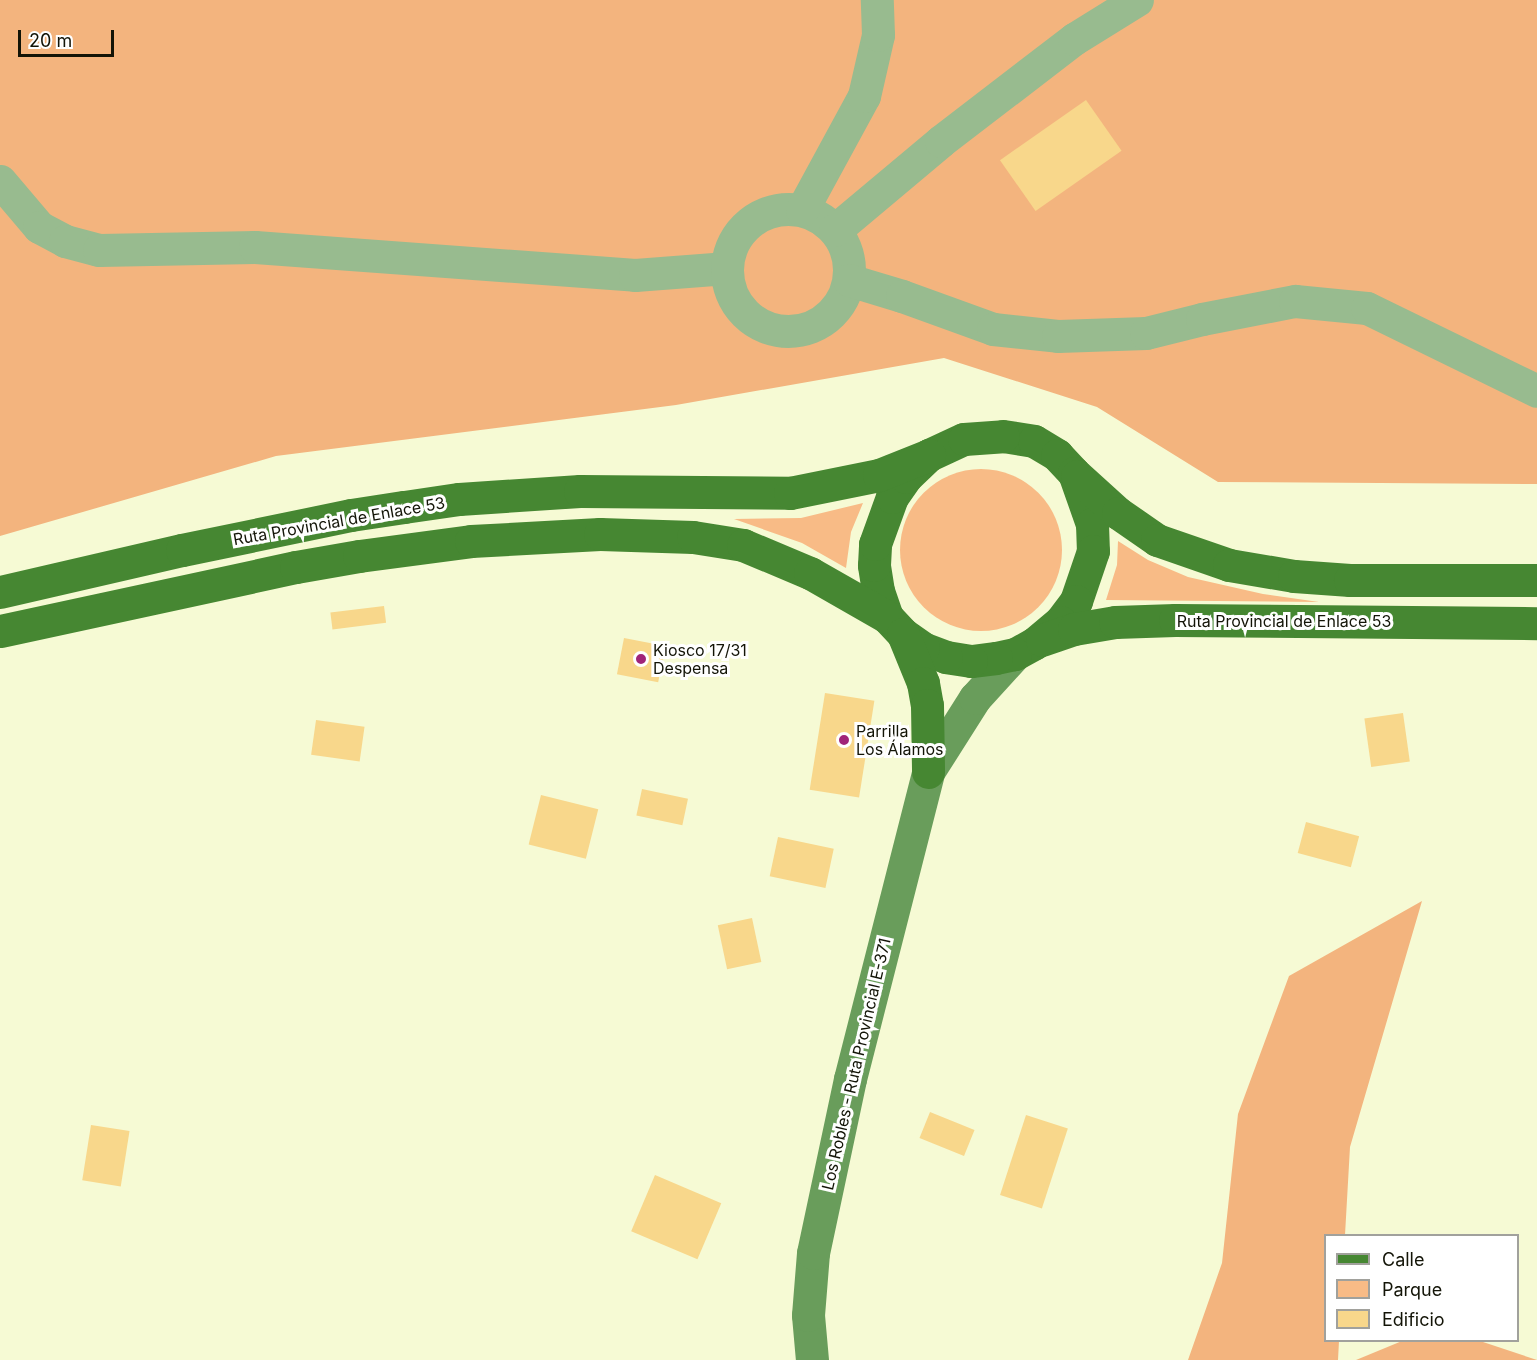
<!DOCTYPE html>
<html>
<head>
<meta charset="utf-8">
<style>
  body { margin:0 }
  #map { position:relative; width:1537px; height:1360px; overflow:hidden; background:#f6fad4; font-family:Inter,sans-serif }
  div>[style] { position:absolute }
  .green>* { inset:0; background:#f8bb86 }
  .round { border-radius:50% }
  .forest>* { inset:0; background:#f3b47e }
  .building>* { inset:0; background:#f8d78b; transform-origin:0 0 }
  .street>* { height:33px; margin:-16.5px; padding:0 16.5px; transform-origin:16.5px; border-radius:16.5px; background:#98bb8f }
  .street>.ring { margin:-16.5px; padding:0; box-sizing:content-box; background:none; border:33px solid #98bb8f; border-radius:50% }
  .secondary>* { height:33px; margin:-16.5px; padding:0 16.5px; transform-origin:16.5px; border-radius:16.5px; background:#699d5b }
  .primary>* { height:33px; margin:-16.5px; padding:0 16.5px; transform-origin:16.5px; border-radius:16.5px; background:#468732 }
  .dots>* { width:16px; height:16px; translate:-50% -50%; box-sizing:border-box; border:3px solid #fff; border-radius:50% }
  span { translate:-50% -50%; white-space:nowrap; text-align:center; line-height:1.15; -webkit-text-stroke:6px #fff; paint-order:stroke }
  .street-label { font-size:16px; color:#131407 }
  .poi-label { font-size:16px; color:#131407 }
  .left { translate:0 -50%; text-align:left }
  .legend { position:absolute; left:1324px; top:1234px; width:195px; height:108px; box-sizing:border-box; background:#fff; border:2px solid #a1a19c; margin:0; padding:8px 10px; list-style:none; font-size:18px; color:#131407 }
  .legend li { display:flex; align-items:center; gap:12px; height:30px }
  .legend b { width:30px; border:2px solid #a1a19c }
  .scale { position:absolute; left:18px; top:30px; width:96px; height:27px; box-sizing:border-box; border:3px solid #131407; border-top:0; padding-left:8px; font-size:18px; line-height:21px; white-space:nowrap; color:#131407; -webkit-text-stroke:4px #fff; paint-order:stroke }
</style>
</head>
<body>
<div id="map">
  <div class="green">
    <div class="round" style="left:900px;top:469px;width:162px;height:162px"></div>
    <div style="clip-path:polygon(863px 503px,851px 532px,846px 568px,802px 543px,734px 519px,801px 518px)"></div>
    <div style="clip-path:polygon(1118px 541px,1148px 560px,1188px 577px,1263px 594px,1319px 602px,1106px 600px,1117px 565px)"></div>
  </div>
  <div class="forest">
    <div style="clip-path:polygon(0 0,1537px 0,1537px 484px,1218px 482px,1097px 407px,944px 358px,676px 405px,276px 456px,0 536px)"></div>
    <div style="clip-path:polygon(1422px 901px,1350px 1147px,1345px 1235px,1326px 1236px,1326px 1340px,1339px 1341px,1338px 1360px,1188px 1360px,1222px 1263px,1238px 1114px,1289px 976px)"></div>
    <div style="clip-path:polygon(1402px 1341px,1480px 1341px,1537px 1360px,1356px 1360px)"></div>
  </div>
  <div class="building">
    <div style="left:1086px;top:100px;width:62px;height:105px;rotate:55deg"></div>
    <div style="left:384px;top:606px;width:17px;height:54px;rotate:83deg"></div>
    <div style="left:624px;top:638px;width:42px;height:37px;rotate:11deg"></div>
    <div style="left:825px;top:693px;width:50px;height:98px;rotate:9deg"></div>
    <div style="left:1403px;top:713px;width:49px;height:39px;rotate:82deg"></div>
    <div style="left:316px;top:720px;width:49px;height:35px;rotate:8deg"></div>
    <div style="left:642px;top:789px;width:47px;height:27px;rotate:12deg"></div>
    <div style="left:541px;top:795px;width:59px;height:51px;rotate:14deg"></div>
    <div style="left:1306px;top:822px;width:55px;height:32px;rotate:15deg"></div>
    <div style="left:778px;top:837px;width:57px;height:40px;rotate:12deg"></div>
    <div style="left:752px;top:918px;width:45px;height:35px;rotate:78deg"></div>
    <div style="left:930px;top:1112px;width:48px;height:28px;rotate:22deg"></div>
    <div style="left:1026px;top:1115px;width:44px;height:84px;rotate:18deg"></div>
    <div style="left:91px;top:1125px;width:39px;height:56px;rotate:9deg"></div>
    <div style="left:655px;top:1175px;width:72px;height:61px;rotate:23deg"></div>
  </div>
  <div class="street">
    <div style="left:0;top:181px;width:60px;rotate:49.7deg"></div>
    <div style="left:39px;top:227px;width:30px;rotate:28deg"></div>
    <div style="left:65px;top:241px;width:35px;rotate:15deg"></div>
    <div style="left:99px;top:250px;width:156px;rotate:-1.1deg"></div>
    <div style="left:255px;top:247px;width:381px;rotate:4.2deg"></div>
    <div style="left:635px;top:275px;width:92px;rotate:-4.4deg"></div>
    <div class="ring" style="left:727px;top:209px;width:89px;height:89px"></div>
    <div style="left:802px;top:210px;width:130px;rotate:-61.5deg"></div>
    <div style="left:864px;top:96px;width:63px;rotate:-77.1deg"></div>
    <div style="left:878px;top:35px;width:35px;rotate:-92deg"></div>
    <div style="left:835px;top:230px;width:138px;rotate:-40deg"></div>
    <div style="left:941px;top:141px;width:168px;rotate:-37.5deg"></div>
    <div style="left:1074px;top:39px;width:74px;rotate:-31.8deg"></div>
    <div style="left:849px;top:280px;width:55px;rotate:16.8deg"></div>
    <div style="left:902px;top:296px;width:97px;rotate:19.9deg"></div>
    <div style="left:993px;top:329px;width:65px;rotate:6.1deg"></div>
    <div style="left:1058px;top:336px;width:88px;rotate:-2deg"></div>
    <div style="left:1146px;top:333px;width:58px;rotate:-14deg"></div>
    <div style="left:1202px;top:319px;width:95px;rotate:-11deg"></div>
    <div style="left:1295px;top:301px;width:72px;rotate:5.6deg"></div>
    <div style="left:1367px;top:308px;width:189px;rotate:26deg"></div>
  </div>
  <div class="secondary">
    <div style="left:812px;top:1360px;width:45px;rotate:-95.1deg"></div>
    <div style="left:808px;top:1315px;width:62px;rotate:-85.4deg"></div>
    <div style="left:813px;top:1253px;width:178px;rotate:-78deg"></div>
    <div style="left:850px;top:1079px;width:317px;rotate:-75.7deg"></div>
    <div style="left:928px;top:772px;width:88px;rotate:-57.6deg"></div>
    <div style="left:975px;top:698px;width:59px;rotate:-47.7deg"></div>
  </div>
  <div class="primary">
    <div style="left:1003px;top:436px;width:31px;rotate:9deg"></div>
    <div style="left:1034px;top:441px;width:27px;rotate:31deg"></div>
    <div style="left:1057px;top:455px;width:25px;rotate:47deg"></div>
    <div style="left:1074px;top:473px;width:54px;rotate:70.6deg"></div>
    <div style="left:1092px;top:524px;width:27px;rotate:88deg"></div>
    <div style="left:1093px;top:551px;width:53px;rotate:108.8deg"></div>
    <div style="left:1076px;top:601px;width:26px;rotate:127deg"></div>
    <div style="left:1060px;top:622px;width:33px;rotate:140deg"></div>
    <div style="left:1035px;top:643px;width:23px;rotate:151deg"></div>
    <div style="left:1015px;top:654px;width:19px;rotate:168deg"></div>
    <div style="left:996px;top:658px;width:25px;rotate:173deg"></div>
    <div style="left:971px;top:661px;width:25px;rotate:-171deg"></div>
    <div style="left:946px;top:657px;width:25px;rotate:-159deg"></div>
    <div style="left:923px;top:648px;width:24px;rotate:-145deg"></div>
    <div style="left:903px;top:634px;width:23px;rotate:-133deg"></div>
    <div style="left:887px;top:617px;width:28px;rotate:-109deg"></div>
    <div style="left:878px;top:591px;width:26px;rotate:-99deg"></div>
    <div style="left:874px;top:565px;width:21px;rotate:-87deg"></div>
    <div style="left:875px;top:544px;width:50px;rotate:-70.1deg"></div>
    <div style="left:892px;top:497px;width:24px;rotate:-55deg"></div>
    <div style="left:906px;top:477px;width:32px;rotate:-44deg"></div>
    <div style="left:929px;top:455px;width:38px;rotate:-25deg"></div>
    <div style="left:964px;top:439px;width:39px;rotate:-4deg"></div>
    <div style="left:1077px;top:476px;width:55px;rotate:42.1deg"></div>
    <div style="left:1118px;top:513px;width:47px;rotate:34.7deg"></div>
    <div style="left:1157px;top:540px;width:76px;rotate:19.1deg"></div>
    <div style="left:1229px;top:565px;width:66px;rotate:9.6deg"></div>
    <div style="left:1294px;top:576px;width:56px;rotate:4.1deg"></div>
    <div style="left:1350px;top:580px;width:187px"></div>
    <div style="left:0;top:592px;width:187px;rotate:-13deg"></div>
    <div style="left:182px;top:550px;width:173px;rotate:-11.7deg"></div>
    <div style="left:351px;top:515px;width:54px;rotate:-8.6deg"></div>
    <div style="left:404px;top:507px;width:56px;rotate:-8.3deg"></div>
    <div style="left:459px;top:499px;width:121px;rotate:-3.8deg"></div>
    <div style="left:580px;top:491px;width:210px;rotate:0.5deg"></div>
    <div style="left:790px;top:493px;width:91px;rotate:-11.4deg"></div>
    <div style="left:879px;top:475px;width:54px;rotate:-21.8deg"></div>
    <div style="left:0;top:631px;width:303px;rotate:-12.2deg"></div>
    <div style="left:296px;top:567px;width:64px;rotate:-9.9deg"></div>
    <div style="left:359px;top:556px;width:113px;rotate:-7.6deg"></div>
    <div style="left:471px;top:541px;width:129px;rotate:-3.1deg"></div>
    <div style="left:600px;top:534px;width:93px;rotate:1.8deg"></div>
    <div style="left:693px;top:537px;width:51px;rotate:9.1deg"></div>
    <div style="left:743px;top:545px;width:73px;rotate:22.7deg"></div>
    <div style="left:810px;top:573px;width:89px;rotate:29.7deg"></div>
    <div style="left:903px;top:634px;width:53px;rotate:67.8deg"></div>
    <div style="left:923px;top:683px;width:22px;rotate:80deg"></div>
    <div style="left:927px;top:705px;width:67px;rotate:89.1deg"></div>
    <div style="left:1042px;top:640px;width:34px;rotate:-19deg"></div>
    <div style="left:1074px;top:629px;width:42px;rotate:-9.7deg"></div>
    <div style="left:1115px;top:622px;width:60px;rotate:-1.9deg"></div>
    <div style="left:1175px;top:620px;width:362px;rotate:0.5deg"></div>
  </div>
  <div class="dots">
    <div style="left:641px;top:659px;background:#a02479"></div>
    <div style="left:844px;top:740px;background:#a02479"></div>
  </div>
  <div class="street-label">
    <span style="left:339px;top:521px;rotate:-10deg">Ruta Provincial de Enlace 53</span>
    <span style="left:1284px;top:621px">Ruta Provincial de Enlace 53</span>
    <span style="left:856px;top:1064px;rotate:-77deg">Los Robles - Ruta Provincial E-371</span>
  </div>
  <div class="poi-label">
    <span class="left" style="left:653px;top:659px">Kiosco 17/31<br>Despensa</span>
    <span class="left" style="left:856px;top:740px">Parrilla<br>Los Álamos</span>
  </div>
  <ul class="legend">
  <li><b style="height:8px;background:#468732"></b>Calle</li>
  <li><b style="height:16px;background:#f8bb86"></b>Parque</li>
  <li><b style="height:16px;background:#f8d78b"></b>Edificio</li>
  </ul>
  <div class="scale">20 m</div>
</div>
</body>
</html>
